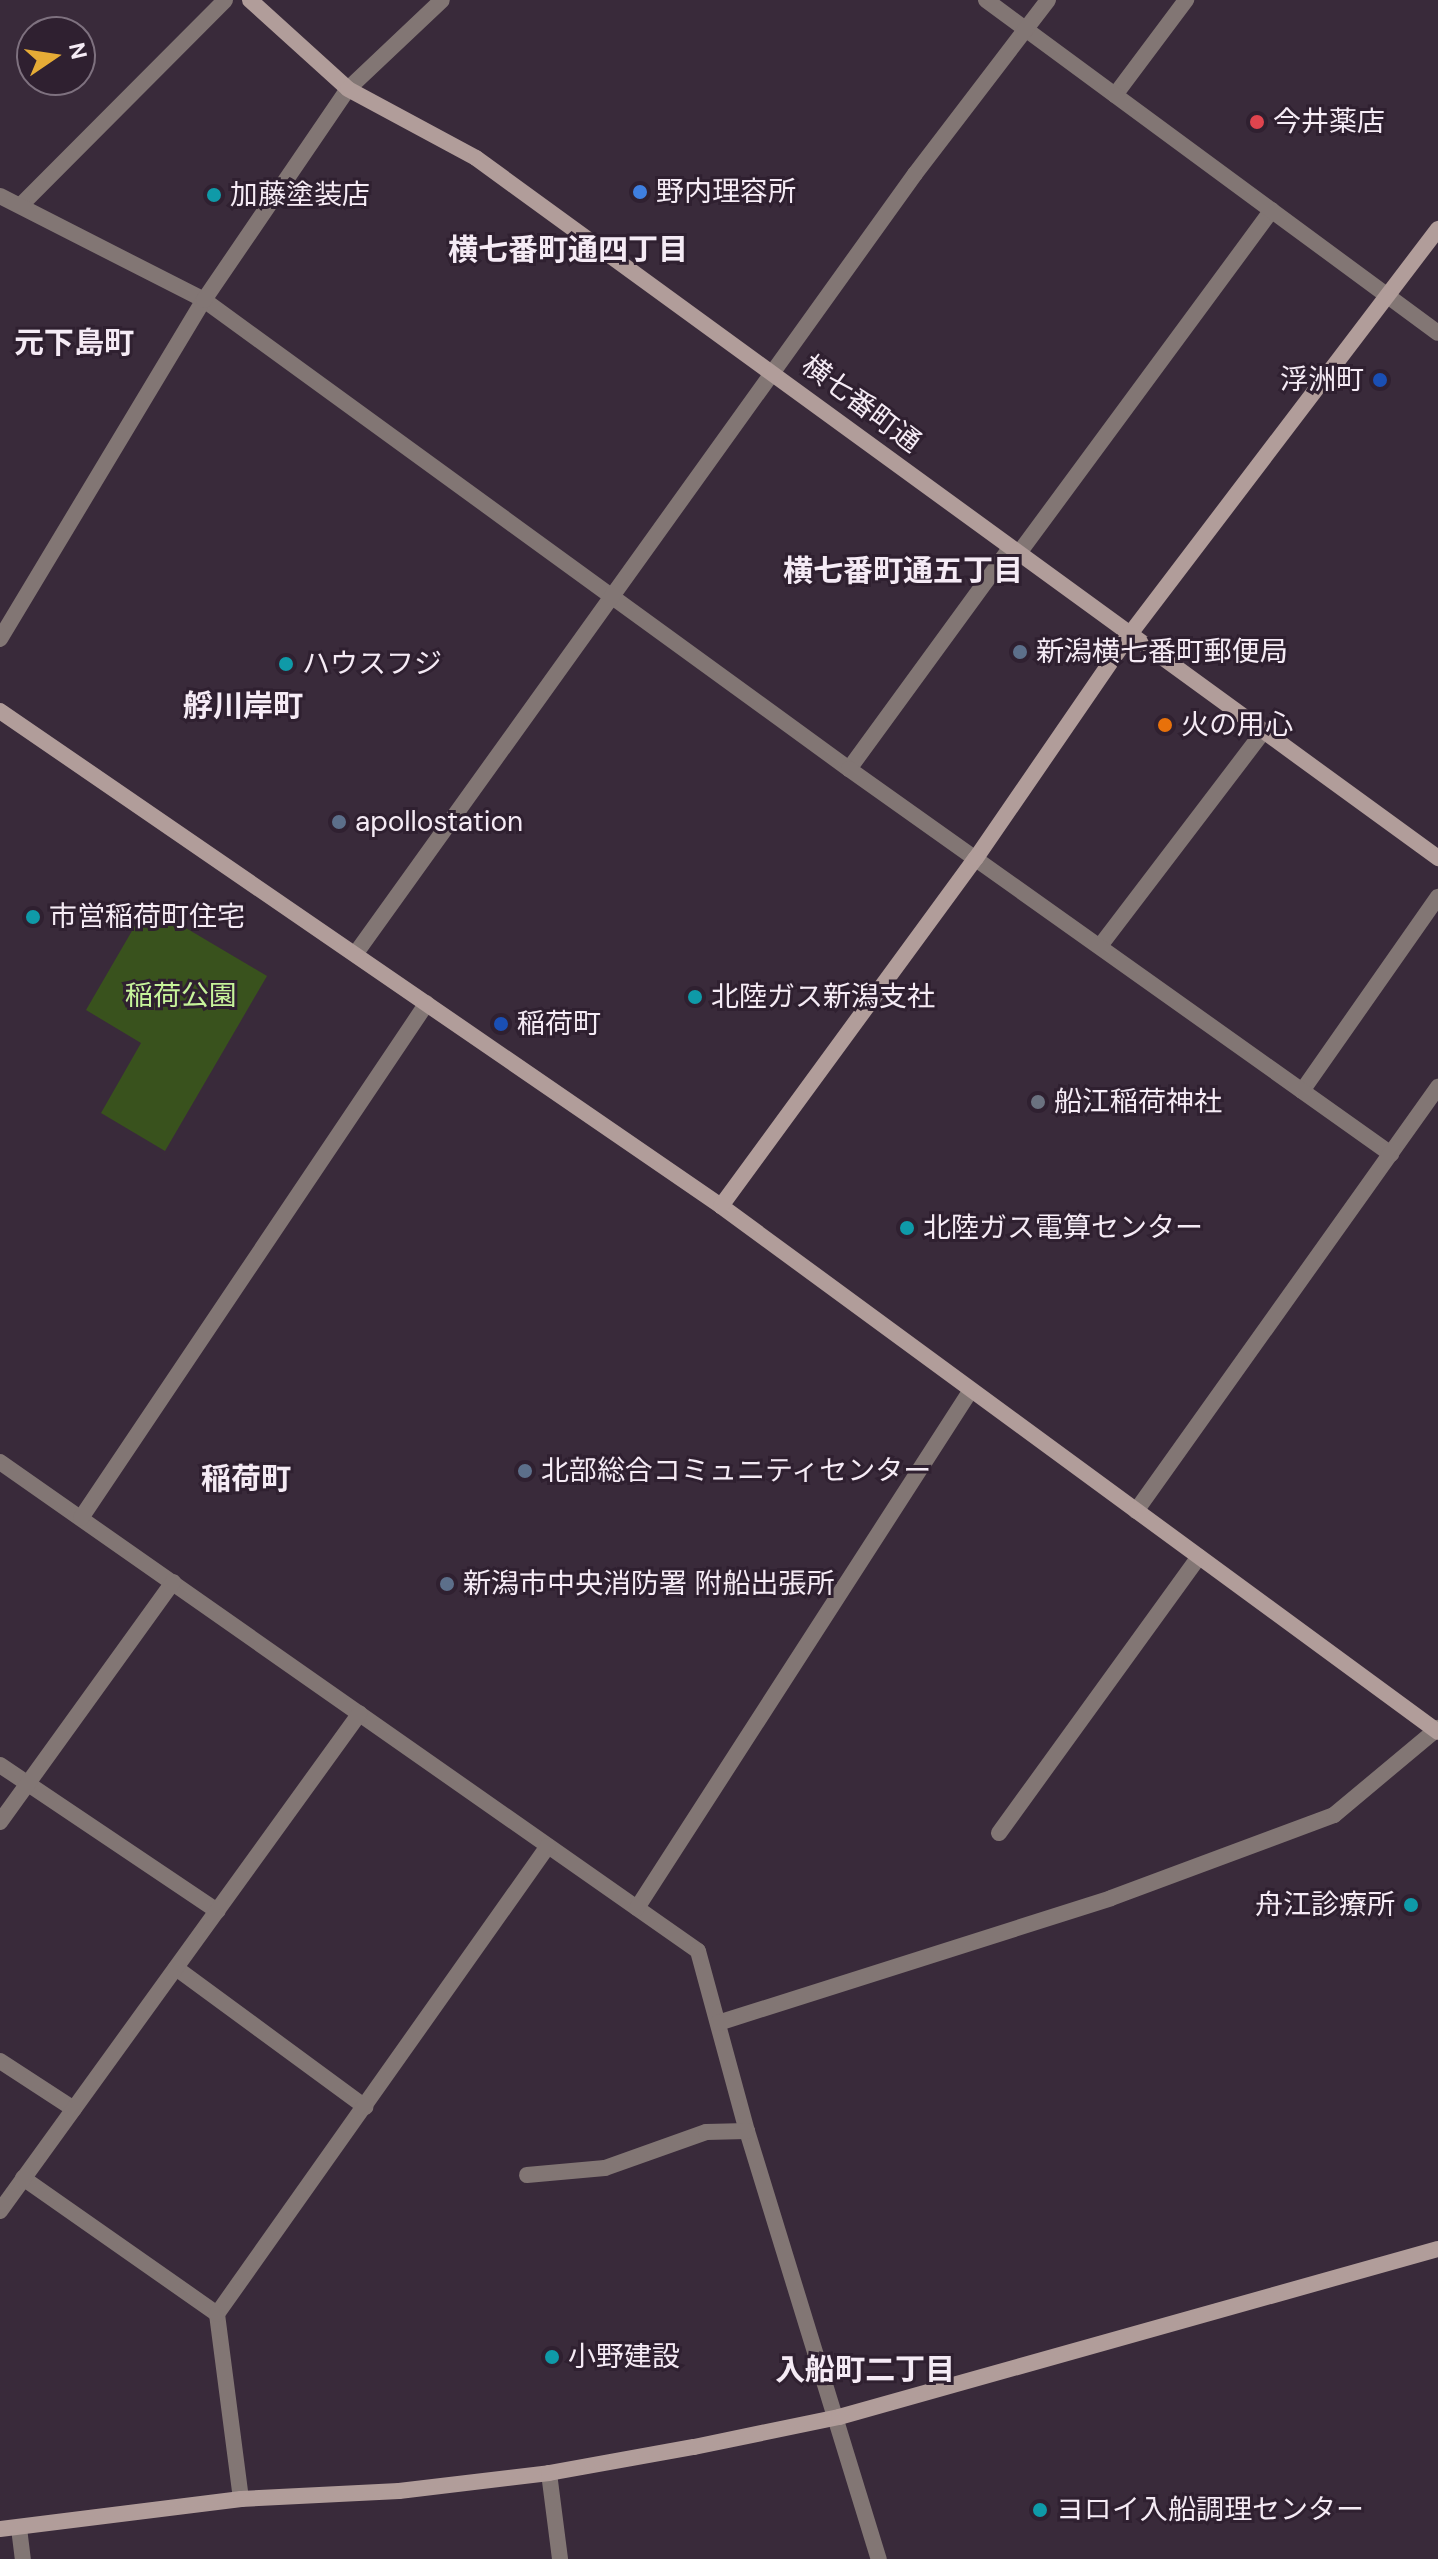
<!DOCTYPE html>
<html>
<head>
<meta charset="utf-8">
<style>
  body { margin:0 }
  #map { position:relative; width:1438px; height:2559px; overflow:hidden; background:#392a3a; font-family:"DM Sans","Noto Sans JP",sans-serif }
  div>[style] { position:absolute }
  .green>* { inset:0; background:#39521d }
  .lane>* { height:16px; margin:-8px; padding:0 8px; transform-origin:8px; border-radius:8px; background:#827674 }
  .street>* { height:16px; margin:-8px; padding:0 8px; transform-origin:8px; border-radius:8px; background:#827674 }
  .secondary>* { height:16px; margin:-8px; padding:0 8px; transform-origin:8px; border-radius:8px; background:#b19d9a }
  .dots>* { width:22px; height:22px; translate:-50% -50%; box-sizing:border-box; border:4px solid #2f2030; border-radius:50% }
  span { translate:-50% -50%; white-space:nowrap; text-align:center; line-height:1.15; -webkit-text-stroke:6px #2f2030; paint-order:stroke }
  .poi-label { font-size:28px; color:#f5ebf5 }
  .left { translate:0 -50%; text-align:left }
  .right { translate:-100% -50%; text-align:right }
  .street-label { font-size:28px; color:#f5ebf5 }
  .park-label { font-size:28px; color:#c6f39a }
  .neighbourhood-label { font-size:30px; color:#f5ebf5; font-weight:700 }
  .north { position:absolute; left:16px; top:16px; width:80px; height:80px; box-sizing:border-box; background:#2f2030; border:2px solid #7e717f; border-radius:50%; rotate:77deg; font-size:22px; font-weight:700; line-height:32px; text-align:center; color:#f5ebf5 }
  .north::after { content:''; display:block; margin:auto; width:28px; height:36px; background:#e6ac36; clip-path:polygon(50% 0,100% 100%,50% 72%,0 100%) }
</style>
</head>
<body>
<div id="map">
  <div class="green">
    <div style="clip-path:polygon(147px 905px,267px 976px,165px 1151px,101px 1113px,141px 1043px,86px 1010px)"></div>
  </div>
  <div class="lane">
    <div style="left:1115px;top:95px;width:119px;rotate:-53.2deg"></div>
    <div style="left:21px;top:205px;width:289px;rotate:-45.1deg"></div>
    <div style="left:1019px;top:553px;width:426px;rotate:-53.6deg"></div>
    <div style="left:849px;top:769px;width:273px;rotate:-53.9deg"></div>
    <div style="left:1100px;top:946px;width:270px;rotate:-52.7deg"></div>
    <div style="left:1302px;top:1091px;width:237px;rotate:-55deg"></div>
  </div>
  <div class="street">
    <div style="left:986px;top:0;width:561px;rotate:36.38deg"></div>
    <div style="left:0;top:196px;width:229px;rotate:27deg"></div>
    <div style="left:204px;top:300px;width:797px;rotate:36.02deg"></div>
    <div style="left:849px;top:769px;width:665px;rotate:35.39deg"></div>
    <div style="left:0;top:639px;width:396px;rotate:-59deg"></div>
    <div style="left:204px;top:300px;width:255px;rotate:-55.7deg"></div>
    <div style="left:348px;top:89px;width:129px;rotate:-43.4deg"></div>
    <div style="left:356px;top:953px;width:959px;rotate:-54.34deg"></div>
    <div style="left:915px;top:174px;width:219px;rotate:-52.6deg"></div>
    <div style="left:0;top:1462px;width:852px;rotate:35.01deg"></div>
    <div style="left:698px;top:1951px;width:187px;rotate:74.8deg"></div>
    <div style="left:747px;top:2131px;width:448px;rotate:72.9deg"></div>
    <div style="left:1136px;top:1511px;width:521px;rotate:-54.54deg"></div>
    <div style="left:81px;top:1518px;width:620px;rotate:-56.11deg"></div>
    <div style="left:0;top:1765px;width:262px;rotate:33.9deg"></div>
    <div style="left:0;top:1822px;width:296px;rotate:-54.2deg"></div>
    <div style="left:999px;top:1833px;width:341px;rotate:-54.1deg"></div>
    <div style="left:637px;top:1908px;width:616px;rotate:-57.19deg"></div>
    <div style="left:176px;top:1968px;width:235px;rotate:36.3deg"></div>
    <div style="left:718px;top:2023px;width:412px;rotate:-17.6deg"></div>
    <div style="left:1111px;top:1898px;width:238px;rotate:-20.4deg"></div>
    <div style="left:1334px;top:1815px;width:136px;rotate:-39.9deg"></div>
    <div style="left:0;top:2061px;width:88px;rotate:33deg"></div>
    <div style="left:527px;top:2175px;width:78px;rotate:-5.1deg"></div>
    <div style="left:605px;top:2168px;width:107px;rotate:-19.6deg"></div>
    <div style="left:706px;top:2132px;width:41px;rotate:-1.4deg"></div>
    <div style="left:23px;top:2178px;width:237px;rotate:35deg"></div>
    <div style="left:0;top:2211px;width:614px;rotate:-54.14deg"></div>
    <div style="left:549px;top:2473px;width:87px;rotate:82.7deg"></div>
    <div style="left:241px;top:2499px;width:187px;rotate:-97.4deg"></div>
    <div style="left:217px;top:2314px;width:573px;rotate:-54.73deg"></div>
    <div style="left:19px;top:2528px;width:31px;rotate:83deg"></div>
  </div>
  <div class="secondary">
    <div style="left:250px;top:0;width:132px;rotate:42.2deg"></div>
    <div style="left:348px;top:89px;width:145px;rotate:28.3deg"></div>
    <div style="left:476px;top:158px;width:1190px;rotate:36.04deg"></div>
    <div style="left:0;top:711px;width:875px;rotate:34.47deg"></div>
    <div style="left:721px;top:1206px;width:889px;rotate:36.26deg"></div>
    <div style="left:721px;top:1206px;width:431px;rotate:-53.8deg"></div>
    <div style="left:976px;top:858px;width:272px;rotate:-55.5deg"></div>
    <div style="left:1130px;top:634px;width:509px;rotate:-52.75deg"></div>
    <div style="left:0;top:2529px;width:243px;rotate:-7.1deg"></div>
    <div style="left:241px;top:2499px;width:158px;rotate:-2.9deg"></div>
    <div style="left:399px;top:2491px;width:151px;rotate:-6.8deg"></div>
    <div style="left:549px;top:2473px;width:147px;rotate:-10.2deg"></div>
    <div style="left:694px;top:2447px;width:148px;rotate:-11.7deg"></div>
    <div style="left:839px;top:2417px;width:622px;rotate:-15.67deg"></div>
  </div>
  <div class="dots">
    <div style="left:1257px;top:122px;background:#e0444e"></div>
    <div style="left:640px;top:192px;background:#3f7fe0"></div>
    <div style="left:214px;top:195px;background:#0f9aa8"></div>
    <div style="left:1380px;top:380px;background:#1a4fb4"></div>
    <div style="left:1020px;top:652px;background:#5c6f8a"></div>
    <div style="left:286px;top:664px;background:#0f9aa8"></div>
    <div style="left:1165px;top:725px;background:#e8710a"></div>
    <div style="left:339px;top:822px;background:#5c6f8a"></div>
    <div style="left:33px;top:917px;background:#0f9aa8"></div>
    <div style="left:695px;top:997px;background:#0f9aa8"></div>
    <div style="left:501px;top:1024px;background:#1a4fb4"></div>
    <div style="left:1038px;top:1102px;background:#6b7280"></div>
    <div style="left:907px;top:1228px;background:#0f9aa8"></div>
    <div style="left:525px;top:1471px;background:#5c6f8a"></div>
    <div style="left:447px;top:1584px;background:#5c6f8a"></div>
    <div style="left:1411px;top:1905px;background:#0f9aa8"></div>
    <div style="left:552px;top:2357px;background:#0f9aa8"></div>
    <div style="left:1040px;top:2510px;background:#0f9aa8"></div>
  </div>
  <div class="poi-label">
    <span class="left" style="left:1273px;top:122px">今井薬店</span>
    <span class="left" style="left:656px;top:192px">野内理容所</span>
    <span class="left" style="left:230px;top:195px">加藤塗装店</span>
    <span class="right" style="left:1364px;top:380px">浮洲町</span>
    <span class="left" style="left:1036px;top:652px">新潟横七番町郵便局</span>
    <span class="left" style="left:302px;top:664px">ハウスフジ</span>
    <span class="left" style="left:1181px;top:725px">火の用心</span>
    <span class="left" style="left:355px;top:822px">apollostation</span>
    <span class="left" style="left:49px;top:917px">市営稲荷町住宅</span>
    <span class="left" style="left:711px;top:997px">北陸ガス新潟支社</span>
    <span class="left" style="left:517px;top:1024px">稲荷町</span>
    <span class="left" style="left:1054px;top:1102px">船江稲荷神社</span>
    <span class="left" style="left:923px;top:1228px">北陸ガス電算センター</span>
    <span class="left" style="left:541px;top:1471px">北部総合コミュニティセンター</span>
    <span class="left" style="left:463px;top:1584px">新潟市中央消防署 附船出張所</span>
    <span class="right" style="left:1395px;top:1905px">舟江診療所</span>
    <span class="left" style="left:568px;top:2357px">小野建設</span>
    <span class="left" style="left:1056px;top:2510px">ヨロイ入船調理センター</span>
  </div>
  <div class="street-label">
    <span style="left:861px;top:404px;rotate:37deg">横七番町通</span>
  </div>
  <div class="park-label">
    <span style="left:181px;top:996px">稲荷公園</span>
  </div>
  <div class="neighbourhood-label">
    <span style="left:568px;top:250px">横七番町通四丁目</span>
    <span style="left:74px;top:343px">元下島町</span>
    <span style="left:903px;top:571px">横七番町通五丁目</span>
    <span style="left:243px;top:706px">艀川岸町</span>
    <span style="left:246px;top:1479px">稲荷町</span>
    <span style="left:865px;top:2370px">入船町二丁目</span>
  </div>
  <div class="north">N</div>
</div>
</body>
</html>
